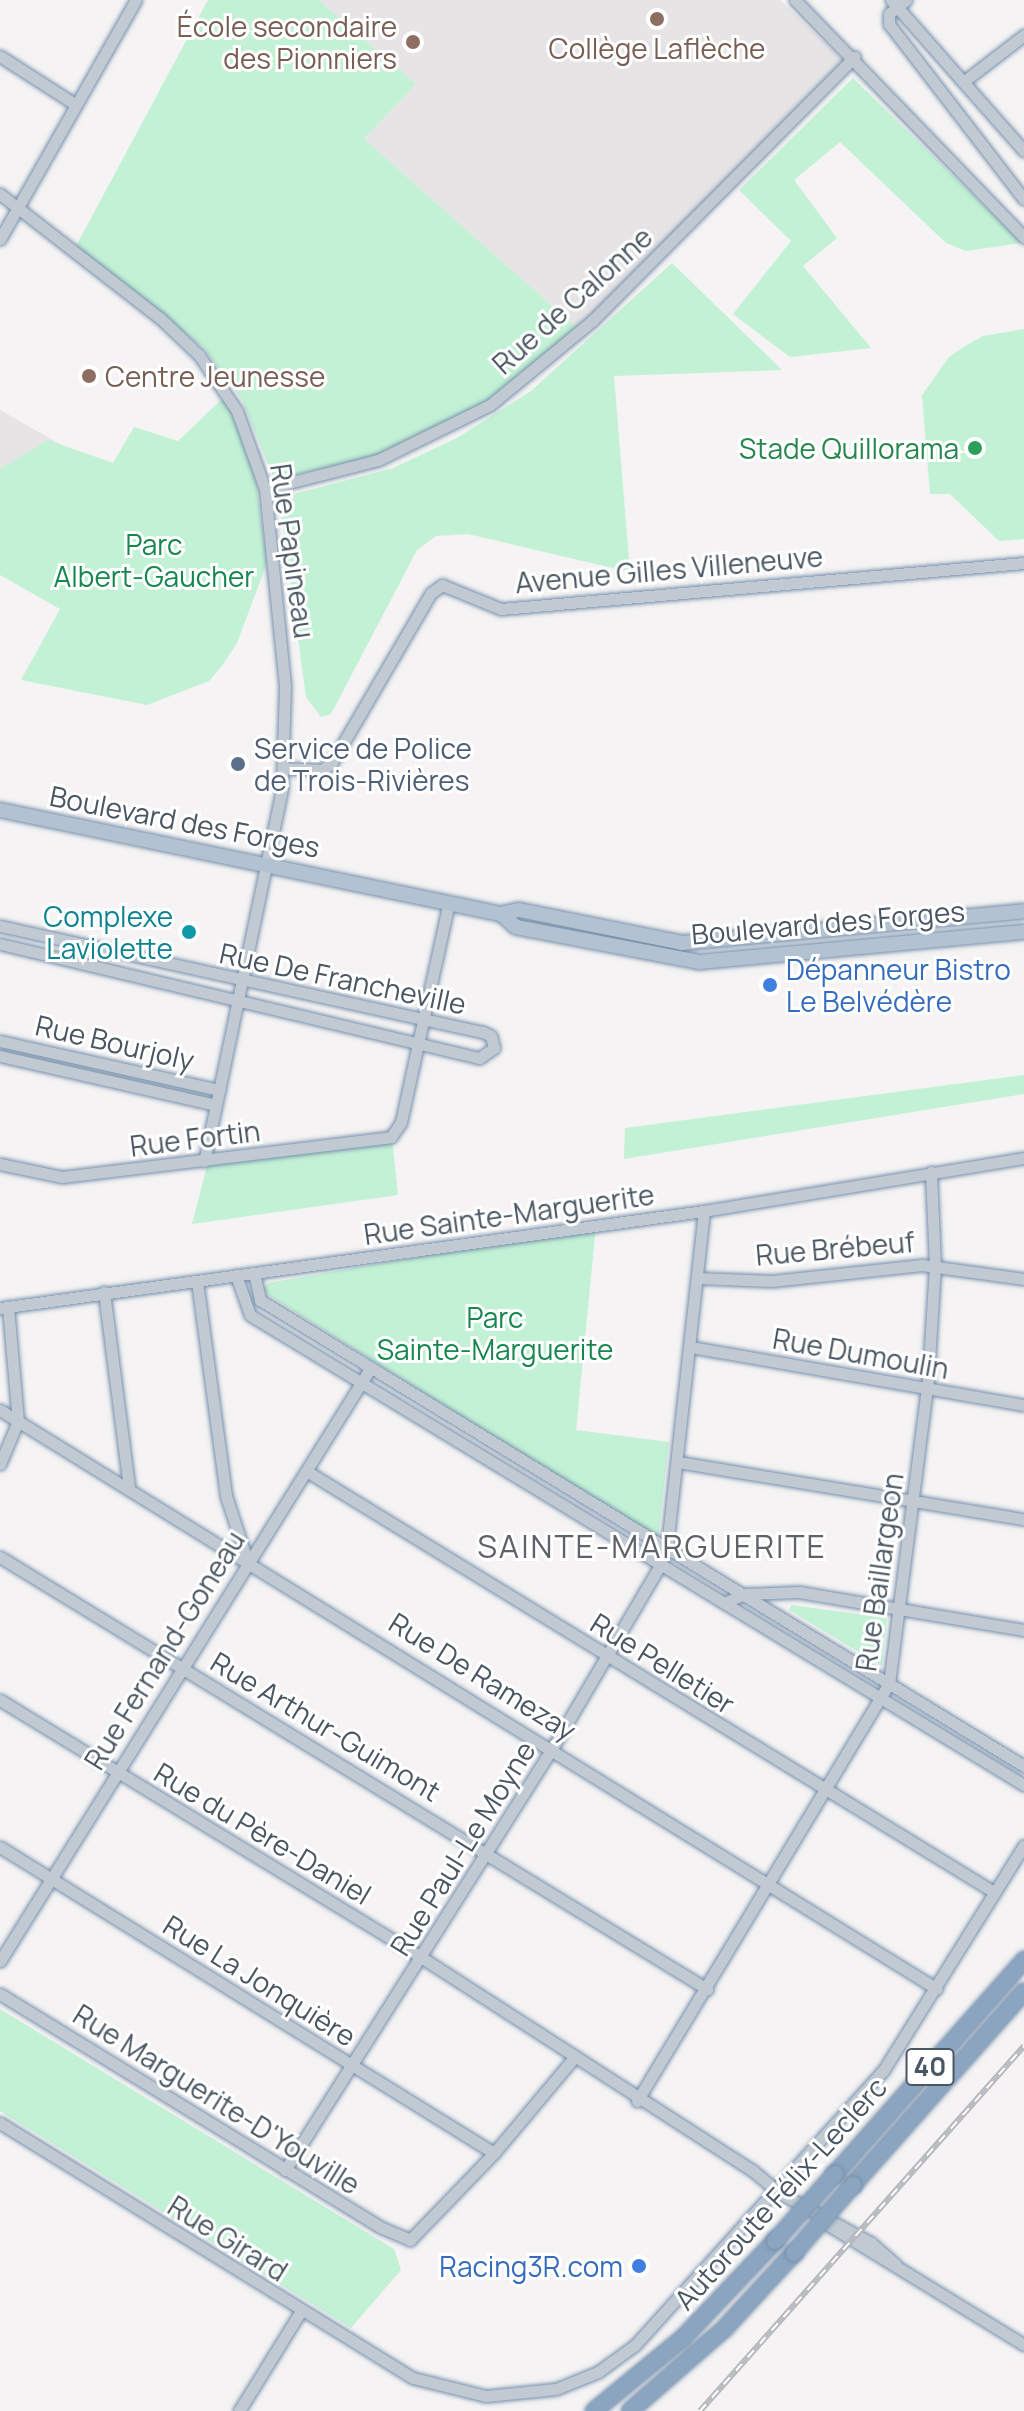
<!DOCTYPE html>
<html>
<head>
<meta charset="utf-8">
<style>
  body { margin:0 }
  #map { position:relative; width:1024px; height:2411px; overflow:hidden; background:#f5f3f3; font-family:Manrope,sans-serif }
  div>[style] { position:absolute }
  .education>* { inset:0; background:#e6e4e5 }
  .green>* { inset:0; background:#c3f1d5 }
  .roads { filter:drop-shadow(0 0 2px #7690ad) drop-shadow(0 0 2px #7690ad) }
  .minor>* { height:11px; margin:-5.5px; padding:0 5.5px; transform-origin:5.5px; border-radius:5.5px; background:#c1cad2 }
  .major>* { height:14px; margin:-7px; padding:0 7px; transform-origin:7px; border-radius:7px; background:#b3c2d1 }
  .highway>* { height:16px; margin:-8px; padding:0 8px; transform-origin:8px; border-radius:8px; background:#8ba5c1 }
  .rail>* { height:6px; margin-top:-3px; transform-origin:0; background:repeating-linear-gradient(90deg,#fff 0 9px,#b5b8bd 0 18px); box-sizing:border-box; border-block:2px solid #b5b8bd }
  .bridges { filter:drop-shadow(0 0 2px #7690ad) drop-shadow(0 0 2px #7690ad) }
  .highway-bridge>* { height:16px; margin:-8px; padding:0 8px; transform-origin:8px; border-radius:8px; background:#8ba5c1 }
  .dots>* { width:22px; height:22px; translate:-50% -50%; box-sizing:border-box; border:4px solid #fff; border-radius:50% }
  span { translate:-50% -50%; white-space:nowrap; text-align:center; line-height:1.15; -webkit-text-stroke:6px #fff; paint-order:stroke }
  .shield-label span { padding:2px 6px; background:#fff; border:2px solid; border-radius:6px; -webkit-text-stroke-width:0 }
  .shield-label { font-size:26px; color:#4a5661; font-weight:700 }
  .education-label { font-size:28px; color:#785e54 }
  .right { translate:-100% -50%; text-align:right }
  .left { translate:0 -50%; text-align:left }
  .street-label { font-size:28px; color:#4a5661 }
  .leisure-label { font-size:28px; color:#27864d }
  .park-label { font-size:28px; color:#17864f }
  .service-label { font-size:28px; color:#4e5e75 }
  .culture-label { font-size:28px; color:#0d838f }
  .shop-label { font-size:28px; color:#366cbe }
  .quarter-label { font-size:32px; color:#5f6368; letter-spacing:2px }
</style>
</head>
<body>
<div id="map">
  <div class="education">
    <div style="clip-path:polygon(319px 0,780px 0,849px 66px,578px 329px,364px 139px,416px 84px)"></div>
    <div style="clip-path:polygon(0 410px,132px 485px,0 490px)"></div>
  </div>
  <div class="green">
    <div style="clip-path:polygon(208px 0,319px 0,416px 84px,364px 139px,578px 329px,527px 381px,380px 456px,274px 479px,242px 400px,203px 347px,75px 248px)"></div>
    <div style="clip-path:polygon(853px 78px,1022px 243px,966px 251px,946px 243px,840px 142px,794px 180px,837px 238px,803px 266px,871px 348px,790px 357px,733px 314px,791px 241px,739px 190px)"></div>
    <div style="clip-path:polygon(672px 263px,782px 370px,614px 376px,630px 572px,468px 534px,436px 536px,417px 550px,331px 714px,321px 717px,306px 697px,279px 498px,393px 468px,457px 438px,531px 391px)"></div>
    <div style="clip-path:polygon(1024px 329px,1024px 539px,999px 541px,950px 494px,930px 494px,922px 395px,949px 357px,965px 346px,983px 336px)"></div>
    <div style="clip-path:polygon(223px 398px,253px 457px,267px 563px,237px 643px,221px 667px,209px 681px,147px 705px,21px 680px,60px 609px,0 575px,0 469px,48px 440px,113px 463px,134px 427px,178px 441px)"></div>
    <div style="clip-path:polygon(1024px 1075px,1024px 1094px,624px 1159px,625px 1128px)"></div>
    <div style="clip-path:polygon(392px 1138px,398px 1195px,192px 1224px,209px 1159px)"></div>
    <div style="clip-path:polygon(596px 1226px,576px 1430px,669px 1442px,658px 1540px,262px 1291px,268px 1283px)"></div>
    <div style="clip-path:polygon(791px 1605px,887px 1618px,882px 1666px,789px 1610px)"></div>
    <div style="clip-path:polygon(0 2009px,394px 2249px,401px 2270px,351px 2328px,0 2111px)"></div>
  </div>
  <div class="roads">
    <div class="minor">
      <div style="left:795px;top:0;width:330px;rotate:46deg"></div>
      <div style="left:891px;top:0;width:201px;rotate:48.6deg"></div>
      <div style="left:906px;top:0;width:22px;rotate:141deg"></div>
      <div style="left:889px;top:14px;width:10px;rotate:90deg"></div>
      <div style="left:889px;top:24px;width:221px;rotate:52.4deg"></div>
      <div style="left:0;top:56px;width:90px;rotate:32.8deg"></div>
      <div style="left:963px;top:82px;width:77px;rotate:-37.6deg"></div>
      <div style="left:0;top:194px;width:202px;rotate:37.8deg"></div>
      <div style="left:160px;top:318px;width:54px;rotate:43.5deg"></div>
      <div style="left:199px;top:355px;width:68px;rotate:55.8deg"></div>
      <div style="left:237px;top:411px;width:83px;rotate:70.3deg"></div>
      <div style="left:265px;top:489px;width:197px;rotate:84.2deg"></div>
      <div style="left:285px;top:685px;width:104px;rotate:91.7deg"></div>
      <div style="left:282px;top:789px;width:380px;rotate:101.8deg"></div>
      <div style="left:0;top:239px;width:275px;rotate:-60.4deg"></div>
      <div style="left:265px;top:489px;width:117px;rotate:-14.4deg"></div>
      <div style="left:378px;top:460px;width:125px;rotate:-26.2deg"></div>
      <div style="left:490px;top:405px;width:134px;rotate:-39.5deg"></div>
      <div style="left:593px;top:320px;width:371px;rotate:-45.2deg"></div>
      <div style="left:283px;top:768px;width:38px;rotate:3deg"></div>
      <div style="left:321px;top:770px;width:12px;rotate:-31deg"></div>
      <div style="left:331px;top:764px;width:198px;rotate:-59.7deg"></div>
      <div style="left:431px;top:593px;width:14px;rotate:-36deg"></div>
      <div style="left:442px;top:585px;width:64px;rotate:22.1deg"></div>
      <div style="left:501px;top:609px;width:525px;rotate:-5.03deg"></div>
      <div style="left:0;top:926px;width:494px;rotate:12.4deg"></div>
      <div style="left:483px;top:1032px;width:9px;rotate:27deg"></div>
      <div style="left:491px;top:1036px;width:12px;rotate:76deg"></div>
      <div style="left:494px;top:1048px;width:18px;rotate:146deg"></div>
      <div style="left:479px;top:1058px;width:492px;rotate:-166.6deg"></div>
      <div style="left:0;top:1041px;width:225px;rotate:12.6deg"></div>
      <div style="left:0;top:1056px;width:221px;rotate:12.8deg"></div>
      <div style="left:0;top:1164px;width:63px;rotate:11.8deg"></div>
      <div style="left:62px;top:1177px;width:331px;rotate:-6.9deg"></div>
      <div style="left:391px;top:1137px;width:18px;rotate:-56deg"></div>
      <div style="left:401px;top:1122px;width:225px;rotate:-77.7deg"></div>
      <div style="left:254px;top:1273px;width:28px;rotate:77deg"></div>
      <div style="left:260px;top:1300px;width:895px;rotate:31.38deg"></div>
      <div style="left:236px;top:1275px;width:42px;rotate:70.7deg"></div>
      <div style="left:250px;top:1315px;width:906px;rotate:31.27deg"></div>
      <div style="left:697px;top:1278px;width:75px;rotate:2.3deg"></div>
      <div style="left:772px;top:1281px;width:151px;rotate:-6.1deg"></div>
      <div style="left:922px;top:1265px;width:103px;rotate:7.8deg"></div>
      <div style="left:197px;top:1281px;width:217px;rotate:82.3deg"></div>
      <div style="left:226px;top:1496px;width:67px;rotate:71.8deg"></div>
      <div style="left:104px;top:1292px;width:198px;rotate:82.7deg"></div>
      <div style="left:0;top:1308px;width:711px;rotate:-7.85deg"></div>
      <div style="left:704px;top:1211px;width:324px;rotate:-9.4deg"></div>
      <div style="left:691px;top:1347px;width:338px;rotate:9.9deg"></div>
      <div style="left:0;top:1410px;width:1101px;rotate:31.71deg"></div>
      <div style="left:678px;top:1462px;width:351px;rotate:9.4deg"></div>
      <div style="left:0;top:1464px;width:47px;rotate:-67.3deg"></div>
      <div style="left:18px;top:1421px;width:115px;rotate:-95deg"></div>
      <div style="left:308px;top:1472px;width:804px;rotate:31.48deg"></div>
      <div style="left:0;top:1557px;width:829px;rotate:31.43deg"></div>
      <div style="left:724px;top:1603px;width:22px;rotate:-24deg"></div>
      <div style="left:744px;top:1594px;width:55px;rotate:-2.1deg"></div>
      <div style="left:799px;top:1592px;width:228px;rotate:9.6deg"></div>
      <div style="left:0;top:1700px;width:493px;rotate:31.4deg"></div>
      <div style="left:421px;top:1957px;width:394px;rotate:32.8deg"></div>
      <div style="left:752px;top:2170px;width:34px;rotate:40deg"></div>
      <div style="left:778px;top:2192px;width:106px;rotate:28.7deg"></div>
      <div style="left:871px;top:2243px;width:33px;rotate:41deg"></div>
      <div style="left:0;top:1847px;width:581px;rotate:31.78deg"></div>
      <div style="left:0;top:1961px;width:700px;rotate:-58.01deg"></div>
      <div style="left:0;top:1994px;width:446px;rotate:31.5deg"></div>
      <div style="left:380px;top:2227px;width:33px;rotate:23deg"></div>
      <div style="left:410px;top:2240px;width:121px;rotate:-46deg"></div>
      <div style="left:494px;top:2153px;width:123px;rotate:-50deg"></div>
      <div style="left:637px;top:2101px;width:487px;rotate:-58.9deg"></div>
      <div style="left:889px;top:1684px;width:307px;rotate:-82.7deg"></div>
      <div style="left:928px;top:1379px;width:114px;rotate:-86.5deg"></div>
      <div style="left:935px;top:1265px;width:93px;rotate:-92.5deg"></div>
      <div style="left:0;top:2123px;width:485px;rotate:31.7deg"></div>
      <div style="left:413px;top:2378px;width:75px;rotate:13.9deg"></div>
      <div style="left:486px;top:2396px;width:70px;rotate:-5.7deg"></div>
      <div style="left:556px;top:2389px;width:45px;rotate:-22deg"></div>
      <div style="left:598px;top:2372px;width:46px;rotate:-36.1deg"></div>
      <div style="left:635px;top:2345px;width:370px;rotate:-47.9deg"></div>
      <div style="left:883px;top:2071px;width:266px;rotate:-58deg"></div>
      <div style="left:285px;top:2170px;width:501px;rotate:-57.64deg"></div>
      <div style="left:553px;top:1747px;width:211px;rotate:-59.5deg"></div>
      <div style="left:660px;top:1565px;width:20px;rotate:-70deg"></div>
      <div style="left:667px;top:1546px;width:337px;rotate:-83.7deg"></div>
      <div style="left:822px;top:2221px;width:237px;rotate:31.5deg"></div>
      <div style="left:239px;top:2411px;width:118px;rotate:-58.2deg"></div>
    </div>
    <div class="major">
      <div style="left:0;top:810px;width:512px;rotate:11.73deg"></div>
      <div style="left:501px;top:914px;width:18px;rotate:-13deg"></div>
      <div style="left:519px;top:910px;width:166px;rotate:11.4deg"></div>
      <div style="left:682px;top:943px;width:343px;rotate:-5.3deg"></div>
      <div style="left:501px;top:914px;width:20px;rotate:41deg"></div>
      <div style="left:516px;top:927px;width:186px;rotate:10.8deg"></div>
      <div style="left:699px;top:962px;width:326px;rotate:-5.3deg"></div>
    </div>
    <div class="highway">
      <div style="left:835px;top:2174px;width:286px;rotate:-48.5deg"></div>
      <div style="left:853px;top:2185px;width:258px;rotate:-48.5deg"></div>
      <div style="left:594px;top:2411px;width:115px;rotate:-39.4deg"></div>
      <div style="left:683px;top:2338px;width:134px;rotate:-46.5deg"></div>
      <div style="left:630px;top:2411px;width:126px;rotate:-41.1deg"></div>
      <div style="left:725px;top:2328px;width:102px;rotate:-47.4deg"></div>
    </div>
  </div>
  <div class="rail">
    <div style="left:700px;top:2411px;width:488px;rotate:-48.4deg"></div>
  </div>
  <div class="bridges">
    <div class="highway-bridge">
      <div style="left:775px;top:2241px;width:90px;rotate:-48.2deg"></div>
      <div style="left:794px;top:2253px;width:90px;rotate:-49.1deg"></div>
    </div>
  </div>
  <div class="dots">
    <div style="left:657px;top:19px;background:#8d6e63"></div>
    <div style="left:413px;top:42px;background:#8d6e63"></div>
    <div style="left:89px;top:376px;background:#8d6e63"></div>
    <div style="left:975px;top:448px;background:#2e9e5b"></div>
    <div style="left:238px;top:764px;background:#5c6f8a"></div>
    <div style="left:189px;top:932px;background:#0f9aa8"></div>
    <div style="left:770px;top:985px;background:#3f7fe0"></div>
    <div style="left:639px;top:2266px;background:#3f7fe0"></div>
  </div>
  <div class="shield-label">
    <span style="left:930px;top:2067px">40</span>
  </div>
  <div class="education-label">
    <span class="right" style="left:397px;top:42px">École secondaire<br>des Pionniers</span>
    <span style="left:657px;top:48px">Collège Laflèche</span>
    <span class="left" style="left:105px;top:376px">Centre Jeunesse</span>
  </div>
  <div class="street-label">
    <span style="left:572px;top:300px;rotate:-42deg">Rue de Calonne</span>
    <span style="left:293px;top:551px;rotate:82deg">Rue Papineau</span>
    <span style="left:669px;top:569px;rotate:-5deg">Avenue Gilles Villeneuve</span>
    <span style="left:185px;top:821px;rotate:11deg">Boulevard des Forges</span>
    <span style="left:828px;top:922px;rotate:-5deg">Boulevard des Forges</span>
    <span style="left:343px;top:978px;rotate:12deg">Rue De Francheville</span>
    <span style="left:115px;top:1042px;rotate:13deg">Rue Bourjoly</span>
    <span style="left:195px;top:1138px;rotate:-7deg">Rue Fortin</span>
    <span style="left:509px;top:1214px;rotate:-8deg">Rue Sainte-Marguerite</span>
    <span style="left:835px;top:1248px;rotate:-5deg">Rue Brébeuf</span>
    <span style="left:861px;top:1353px;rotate:10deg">Rue Dumoulin</span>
    <span style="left:879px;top:1572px;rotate:-82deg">Rue Baillargeon</span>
    <span style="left:164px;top:1650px;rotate:-58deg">Rue Fernand-Goneau</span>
    <span style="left:663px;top:1663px;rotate:32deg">Rue Pelletier</span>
    <span style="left:483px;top:1676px;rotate:32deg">Rue De Ramezay</span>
    <span style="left:326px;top:1726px;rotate:31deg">Rue Arthur-Guimont</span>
    <span style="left:263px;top:1833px;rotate:31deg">Rue du Père-Daniel</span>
    <span style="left:462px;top:1848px;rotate:-58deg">Rue Paul-Le Moyne</span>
    <span style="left:260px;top:1980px;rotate:32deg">Rue La Jonquière</span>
    <span style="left:217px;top:2099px;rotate:32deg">Rue Marguerite-D'Youville</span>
    <span style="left:780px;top:2193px;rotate:-48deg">Autoroute Félix-Leclerc</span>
    <span style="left:228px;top:2238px;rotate:32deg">Rue Girard</span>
  </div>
  <div class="leisure-label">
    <span class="right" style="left:959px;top:448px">Stade Quillorama</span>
  </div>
  <div class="park-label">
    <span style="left:154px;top:560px">Parc<br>Albert-Gaucher</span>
    <span style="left:495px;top:1333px">Parc<br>Sainte-Marguerite</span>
  </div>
  <div class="service-label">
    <span class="left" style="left:254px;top:764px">Service de Police<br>de Trois-Rivières</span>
  </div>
  <div class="culture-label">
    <span class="right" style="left:173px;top:932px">Complexe<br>Laviolette</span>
  </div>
  <div class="shop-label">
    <span class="left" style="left:786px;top:985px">Dépanneur Bistro<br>Le Belvédère</span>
    <span class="right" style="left:623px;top:2266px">Racing3R.com</span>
  </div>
  <div class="quarter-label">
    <span style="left:652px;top:1546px">SAINTE-MARGUERITE</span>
  </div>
</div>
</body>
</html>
